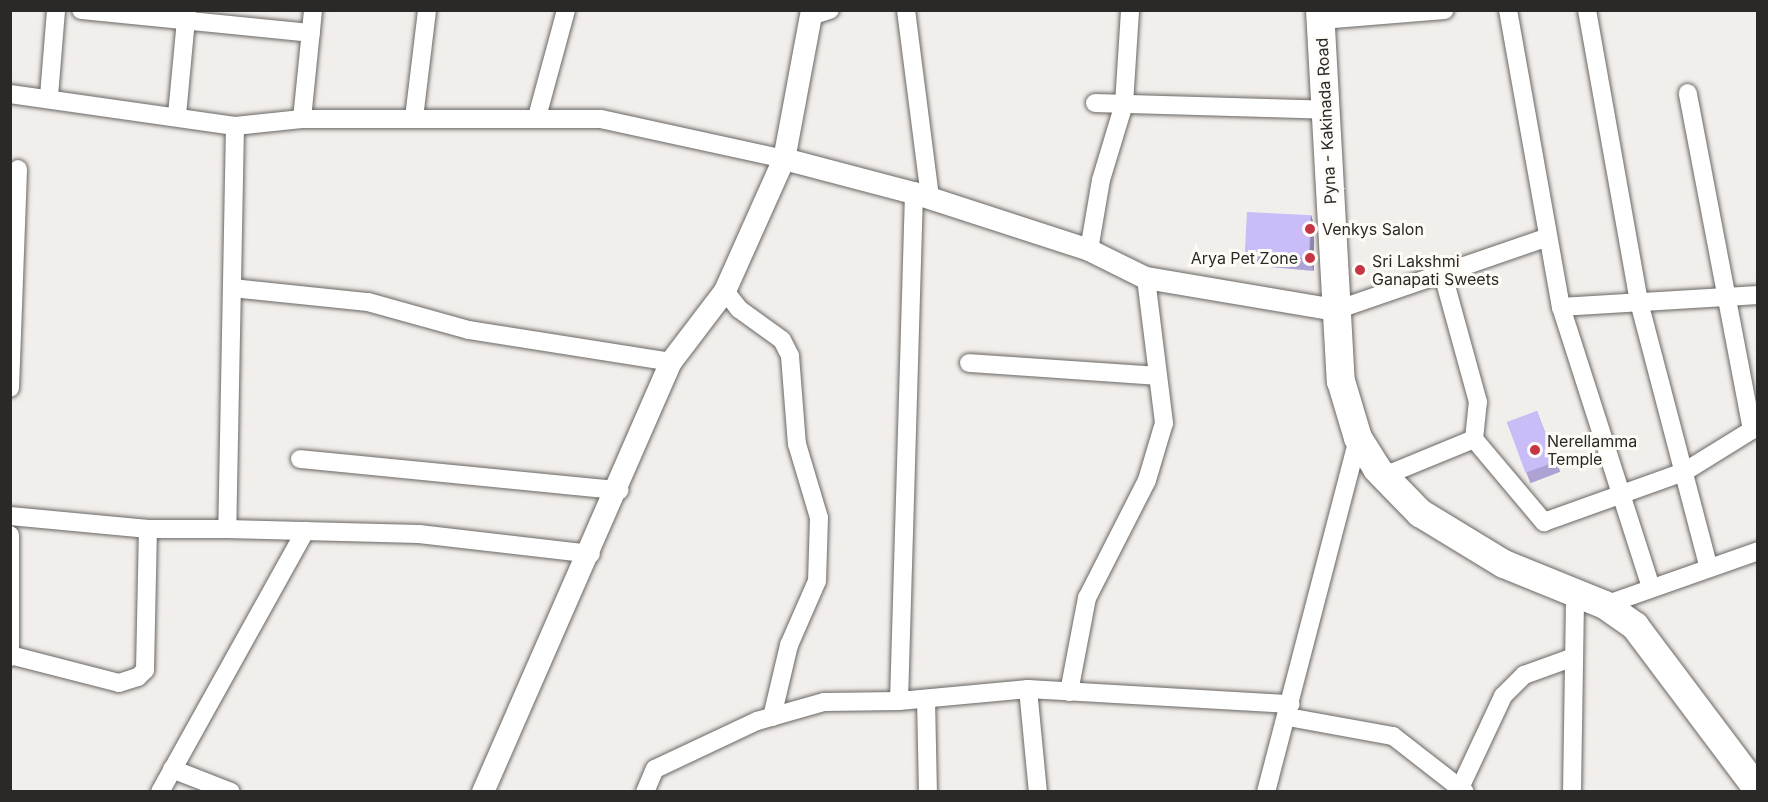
<!DOCTYPE html>
<html>
<head>
<meta charset="utf-8">
<style>
  body { margin:0 }
  #map { position:relative; width:1768px; height:802px; overflow:hidden; background:#f2eeeb; font-family:Inter,sans-serif }
  div>[style] { position:absolute }
  .roads { filter:drop-shadow(0 0 2px #696663) drop-shadow(0 0 2px #696663) }
  .minor>* { height:18px; margin:-9px; padding:0 9px; transform-origin:9px; border-radius:9px; background:#fff }
  .tertiary>* { height:22px; margin:-11px; padding:0 11px; transform-origin:11px; border-radius:11px; background:#fff }
  .primary>* { height:28px; margin:-14px; padding:0 14px; transform-origin:14px; border-radius:14px; background:#fff }
  .wall>* { inset:0; background:#aea2d4; transform-origin:0 0 }
  .shaded-wall>* { inset:0; background:#8d84ac }
  .building>* { inset:0; background:#cabcf6; transform-origin:0 0 }
  .dots>* { width:16px; height:16px; translate:-50% -50%; box-sizing:border-box; border:3px solid #fffcf8; border-radius:50% }
  span { translate:-50% -50%; white-space:nowrap; text-align:center; line-height:1.15; -webkit-text-stroke:6px #fffcf8; paint-order:stroke }
  .street-label { font-size:16px; color:#2b2928 }
  .poi-label { font-size:16px; color:#2b2928 }
  .left { translate:0 -50%; text-align:left }
  .right { translate:-100% -50%; text-align:right }
  .frame { position:absolute; inset:0; border:12px solid #2b2928; pointer-events:none }
</style>
</head>
<body>
<div id="map">
  <div class="roads">
    <div class="minor">
      <div style="left:81px;top:10px;width:231px;rotate:5.7deg"></div>
      <div style="left:906px;top:10px;width:190px;rotate:82.7deg"></div>
      <div style="left:1508px;top:10px;width:302px;rotate:79.9deg"></div>
      <div style="left:1561px;top:307px;width:197px;rotate:-3.5deg"></div>
      <div style="left:1587px;top:10px;width:297px;rotate:79.9deg"></div>
      <div style="left:1639px;top:302px;width:275px;rotate:75.3deg"></div>
      <div style="left:811px;top:16px;width:20px;rotate:-18deg"></div>
      <div style="left:1321px;top:20px;width:124px;rotate:-4.6deg"></div>
      <div style="left:10px;top:94px;width:227px;rotate:8.1deg"></div>
      <div style="left:235px;top:126px;width:67px;rotate:-6deg"></div>
      <div style="left:302px;top:119px;width:299px"></div>
      <div style="left:601px;top:119px;width:187px;rotate:12.3deg"></div>
      <div style="left:49px;top:96px;width:86px;rotate:-85.3deg"></div>
      <div style="left:1095px;top:103px;width:231px;rotate:1.7deg"></div>
      <div style="left:177px;top:115px;width:105px;rotate:-84.6deg"></div>
      <div style="left:537px;top:117px;width:111px;rotate:-74.8deg"></div>
      <div style="left:414px;top:118px;width:109px;rotate:-83.1deg"></div>
      <div style="left:302px;top:119px;width:110px;rotate:-84.2deg"></div>
      <div style="left:235px;top:126px;width:403px;rotate:91.1deg"></div>
      <div style="left:227px;top:529px;width:192px;rotate:1.5deg"></div>
      <div style="left:419px;top:534px;width:173px;rotate:6.6deg"></div>
      <div style="left:914px;top:193px;width:508px;rotate:91.69deg"></div>
      <div style="left:899px;top:701px;width:130px;rotate:-5.3deg"></div>
      <div style="left:1028px;top:689px;width:263px;rotate:3.3deg"></div>
      <div style="left:1089px;top:250px;width:71px;rotate:-80.3deg"></div>
      <div style="left:1101px;top:180px;width:79px;rotate:-73.2deg"></div>
      <div style="left:1124px;top:104px;width:94px;rotate:-86.3deg"></div>
      <div style="left:232px;top:288px;width:137px;rotate:5.9deg"></div>
      <div style="left:368px;top:302px;width:105px;rotate:15.5deg"></div>
      <div style="left:469px;top:330px;width:205px;rotate:9deg"></div>
      <div style="left:725px;top:291px;width:23px;rotate:52deg"></div>
      <div style="left:739px;top:309px;width:53px;rotate:35.8deg"></div>
      <div style="left:782px;top:340px;width:18px;rotate:63deg"></div>
      <div style="left:790px;top:356px;width:88px;rotate:85.5deg"></div>
      <div style="left:797px;top:444px;width:77px;rotate:73.4deg"></div>
      <div style="left:819px;top:518px;width:63px;rotate:91.8deg"></div>
      <div style="left:817px;top:581px;width:70px;rotate:113.6deg"></div>
      <div style="left:789px;top:645px;width:74px;rotate:103.3deg"></div>
      <div style="left:1561px;top:307px;width:294px;rotate:72.2deg"></div>
      <div style="left:1336px;top:310px;width:224px;rotate:-19deg"></div>
      <div style="left:969px;top:363px;width:189px;rotate:3.9deg"></div>
      <div style="left:10px;top:388px;width:219px;rotate:-87.9deg"></div>
      <div style="left:1474px;top:439px;width:109px;rotate:49.9deg"></div>
      <div style="left:1544px;top:522px;width:149px;rotate:-19.7deg"></div>
      <div style="left:1684px;top:472px;width:80px;rotate:-31.7deg"></div>
      <div style="left:1752px;top:430px;width:343px;rotate:-100.8deg"></div>
      <div style="left:300px;top:459px;width:321px;rotate:5.6deg"></div>
      <div style="left:1384px;top:476px;width:97px;rotate:-22.3deg"></div>
      <div style="left:1474px;top:439px;width:37px;rotate:-84deg"></div>
      <div style="left:1478px;top:402px;width:136px;rotate:-105.4deg"></div>
      <div style="left:10px;top:516px;width:139px;rotate:5.4deg"></div>
      <div style="left:148px;top:529px;width:79px"></div>
      <div style="left:10px;top:535px;width:122px;rotate:90deg"></div>
      <div style="left:1605px;top:605px;width:162px;rotate:-19.4deg"></div>
      <div style="left:14px;top:656px;width:108px;rotate:14.4deg"></div>
      <div style="left:119px;top:683px;width:20px;rotate:-18deg"></div>
      <div style="left:138px;top:677px;width:10px;rotate:-45deg"></div>
      <div style="left:145px;top:670px;width:141px;rotate:-88.8deg"></div>
      <div style="left:1028px;top:689px;width:103px;rotate:84.5deg"></div>
      <div style="left:1069px;top:692px;width:96px;rotate:-79.2deg"></div>
      <div style="left:1087px;top:598px;width:132px;rotate:-63deg"></div>
      <div style="left:1147px;top:480px;width:59px;rotate:-73.4deg"></div>
      <div style="left:1164px;top:423px;width:146px;rotate:-97.1deg"></div>
      <div style="left:926px;top:699px;width:93px;rotate:88.8deg"></div>
      <div style="left:1288px;top:717px;width:107px;rotate:10.3deg"></div>
      <div style="left:1393px;top:736px;width:91px;rotate:37.9deg"></div>
      <div style="left:172px;top:769px;width:63px;rotate:21.3deg"></div>
      <div style="left:1460px;top:788px;width:102px;rotate:-64.9deg"></div>
      <div style="left:1503px;top:696px;width:30px;rotate:-45deg"></div>
      <div style="left:1524px;top:675px;width:53px;rotate:-19.8deg"></div>
      <div style="left:160px;top:792px;width:299px;rotate:-60.9deg"></div>
      <div style="left:645px;top:792px;width:25px;rotate:-67deg"></div>
      <div style="left:655px;top:769px;width:113px;rotate:-25.2deg"></div>
      <div style="left:757px;top:721px;width:70px;rotate:-15.8deg"></div>
      <div style="left:824px;top:702px;width:75px;rotate:-0.8deg"></div>
      <div style="left:1266px;top:792px;width:366px;rotate:-75.4deg"></div>
      <div style="left:1572px;top:792px;width:198px;rotate:-89.1deg"></div>
    </div>
    <div class="tertiary">
      <div style="left:812px;top:10px;width:152px;rotate:100.6deg"></div>
      <div style="left:784px;top:159px;width:134px;rotate:14.7deg"></div>
      <div style="left:914px;top:193px;width:184px;rotate:18deg"></div>
      <div style="left:1089px;top:250px;width:64px;rotate:26.2deg"></div>
      <div style="left:1146px;top:278px;width:193px;rotate:9.6deg"></div>
      <div style="left:483px;top:792px;width:469px;rotate:-66.4deg"></div>
      <div style="left:671px;top:362px;width:89px;rotate:-52.7deg"></div>
      <div style="left:725px;top:291px;width:145px;rotate:-65.9deg"></div>
    </div>
    <div class="primary">
      <div style="left:1320px;top:10px;width:372px;rotate:86.8deg"></div>
      <div style="left:1341px;top:381px;width:59px;rotate:73.4deg"></div>
      <div style="left:1358px;top:438px;width:36px;rotate:58deg"></div>
      <div style="left:1377px;top:469px;width:62px;rotate:45.7deg"></div>
      <div style="left:1420px;top:513px;width:98px;rotate:31.3deg"></div>
      <div style="left:1504px;top:564px;width:109px;rotate:22.1deg"></div>
      <div style="left:1605px;top:605px;width:37px;rotate:35deg"></div>
      <div style="left:1635px;top:626px;width:205px;rotate:53.1deg"></div>
    </div>
  </div>
  <div class="wall">
    <div style="clip-path:polygon(1311px 215px,1314px 225px,1314px 271px,1248px 265px,1245px 255px)"></div>
    <div style="left:1537px;top:411px;width:65px;height:32px;rotate:69deg"></div>
  </div>
  <div class="shaded-wall">
    <div style="clip-path:polygon(1311px 215px,1314px 225px,1314px 271px,1310px 261px)"></div>
  </div>
  <div class="building">
    <div style="left:1247px;top:212px;width:64px;height:43px;rotate:3deg"></div>
    <div style="left:1537px;top:411px;width:54px;height:32px;rotate:70deg"></div>
  </div>
  <div class="dots">
    <div style="left:1310px;top:229px;background:#c53544"></div>
    <div style="left:1310px;top:258px;background:#c53544"></div>
    <div style="left:1360px;top:270px;background:#c53544"></div>
    <div style="left:1535px;top:450px;background:#c53544"></div>
  </div>
  <div class="street-label">
    <span style="left:1326px;top:121px;rotate:-93deg">Pyna - Kakinada Road</span>
  </div>
  <div class="poi-label">
    <span class="left" style="left:1322px;top:229px">Venkys Salon</span>
    <span class="right" style="left:1298px;top:258px">Arya Pet Zone</span>
    <span class="left" style="left:1372px;top:270px">Sri Lakshmi<br>Ganapati Sweets</span>
    <span class="left" style="left:1547px;top:450px">Nerellamma<br>Temple</span>
  </div>
  <div class="frame"></div>
</div>
</body>
</html>
